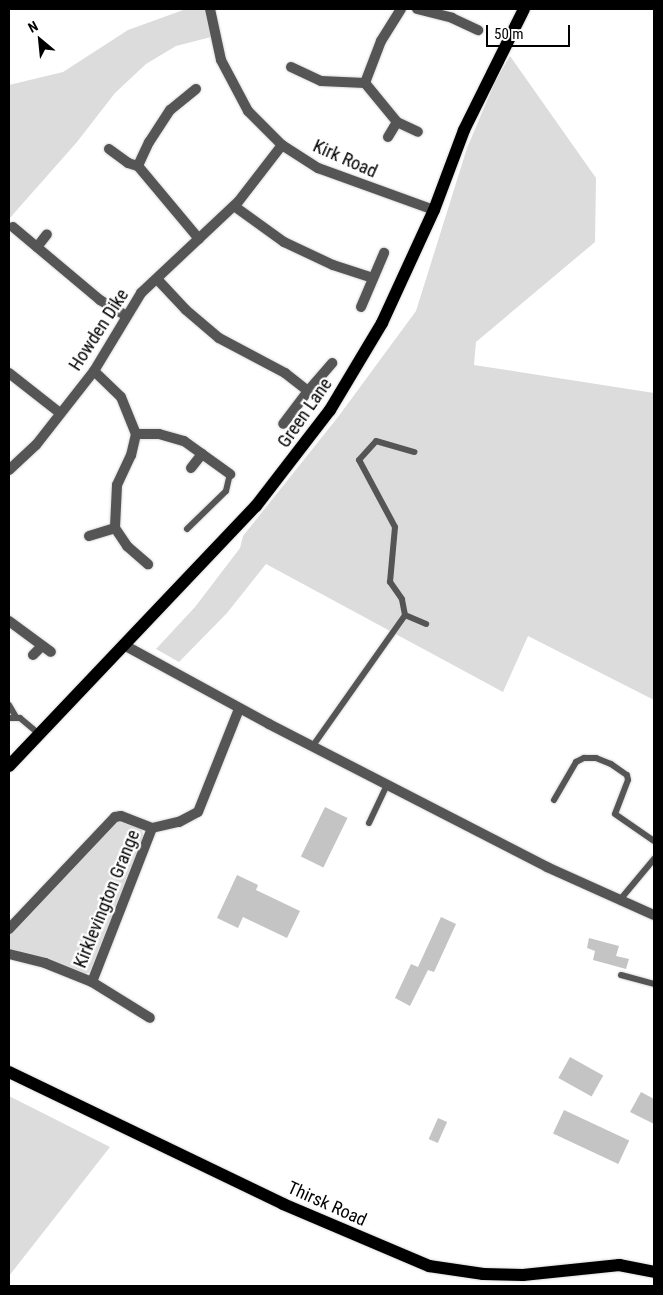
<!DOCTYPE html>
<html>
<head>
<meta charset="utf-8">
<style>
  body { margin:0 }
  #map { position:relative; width:663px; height:1295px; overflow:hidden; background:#fff; font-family:"Roboto Condensed",sans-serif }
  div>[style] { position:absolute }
  .green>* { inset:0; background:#dcdcdc }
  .building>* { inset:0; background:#c4c4c4; transform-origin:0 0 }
  .roads { filter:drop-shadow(0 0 1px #dbdbdb) drop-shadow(0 0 1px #dbdbdb) }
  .lane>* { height:6px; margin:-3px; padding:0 3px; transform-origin:3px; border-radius:3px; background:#555 }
  .street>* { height:10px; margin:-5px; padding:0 5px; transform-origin:5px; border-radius:5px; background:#555 }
  .primary>* { height:12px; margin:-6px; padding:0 6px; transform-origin:6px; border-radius:6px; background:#000 }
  span { translate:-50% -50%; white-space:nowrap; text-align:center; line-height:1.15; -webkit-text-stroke:4.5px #fff; paint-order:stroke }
  .street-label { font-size:18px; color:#000 }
  .frame { position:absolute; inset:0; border:10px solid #000; pointer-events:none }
  .north { position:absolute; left:15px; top:15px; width:50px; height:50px; -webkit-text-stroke:4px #fff; paint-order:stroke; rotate:332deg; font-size:14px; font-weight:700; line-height:20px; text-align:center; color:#000 }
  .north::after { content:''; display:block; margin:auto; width:18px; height:22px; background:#000; clip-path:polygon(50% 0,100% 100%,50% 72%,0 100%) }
  .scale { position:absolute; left:486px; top:25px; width:84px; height:22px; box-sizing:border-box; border:2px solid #000; border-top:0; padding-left:6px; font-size:15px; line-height:18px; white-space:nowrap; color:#000; -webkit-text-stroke:4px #fff; paint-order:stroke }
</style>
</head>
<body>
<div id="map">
  <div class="green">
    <div style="clip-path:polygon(186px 9px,211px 9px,215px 36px,176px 46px,146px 64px,115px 93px,77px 142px,9px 219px,9px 85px,63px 72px,128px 30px)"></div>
    <div style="clip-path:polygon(510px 56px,596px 178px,595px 242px,476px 342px,474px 365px,654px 393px,654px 700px,528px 636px,503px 692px,266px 564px,227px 613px,179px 662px,156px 649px,195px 607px,240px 548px,243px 536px,338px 417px,416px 311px,467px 148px,495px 82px)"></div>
    <div style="clip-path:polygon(117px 821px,141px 828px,144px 838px,90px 972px,85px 974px,9px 950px,9px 934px)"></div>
    <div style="clip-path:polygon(9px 1096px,110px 1147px,9px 1276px)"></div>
  </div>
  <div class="building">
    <div style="left:325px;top:807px;width:25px;height:55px;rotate:26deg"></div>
    <div style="clip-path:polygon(237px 875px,258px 885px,256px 890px,300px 911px,287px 938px,243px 917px,238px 928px,217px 918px)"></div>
    <div style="clip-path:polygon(441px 917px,456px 924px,434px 972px,428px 970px,410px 1006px,395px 998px,411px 964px,418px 967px)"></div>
    <div style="clip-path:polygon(589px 938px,619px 946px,616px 956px,629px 959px,626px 969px,593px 960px,595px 951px,587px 948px)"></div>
    <div style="left:570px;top:1057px;width:38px;height:24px;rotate:29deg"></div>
    <div style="clip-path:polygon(641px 1092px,654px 1099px,654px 1124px,630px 1112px)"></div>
    <div style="left:564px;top:1110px;width:72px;height:26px;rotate:25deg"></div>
    <div style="left:438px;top:1118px;width:10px;height:23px;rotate:24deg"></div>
  </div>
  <div class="roads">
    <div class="lane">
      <div style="left:187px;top:529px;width:54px;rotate:-44.3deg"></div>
      <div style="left:226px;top:491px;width:17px;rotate:-77deg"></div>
      <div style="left:405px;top:615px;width:23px;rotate:23deg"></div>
      <div style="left:9px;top:705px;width:14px;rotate:60deg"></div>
      <div style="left:9px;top:718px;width:11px"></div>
      <div style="left:20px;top:718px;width:25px;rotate:40deg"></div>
      <div style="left:312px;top:747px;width:161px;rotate:-54.8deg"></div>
      <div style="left:405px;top:615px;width:16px;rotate:-101deg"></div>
      <div style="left:402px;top:599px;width:21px;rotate:-125deg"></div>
      <div style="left:390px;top:582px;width:55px;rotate:-84.8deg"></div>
      <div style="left:395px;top:527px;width:76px;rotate:-118.2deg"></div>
      <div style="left:359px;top:460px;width:25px;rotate:-48deg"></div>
      <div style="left:376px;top:441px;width:40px;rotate:16deg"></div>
      <div style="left:554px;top:800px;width:44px;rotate:-59.9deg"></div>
      <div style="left:576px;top:762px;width:9px;rotate:-27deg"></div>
      <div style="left:584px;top:758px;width:12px"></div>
      <div style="left:596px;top:758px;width:16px;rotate:22deg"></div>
      <div style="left:611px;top:764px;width:19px;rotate:35deg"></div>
      <div style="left:627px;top:775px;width:5px;rotate:79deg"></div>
      <div style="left:628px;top:780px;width:36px;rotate:111deg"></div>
      <div style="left:615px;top:814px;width:47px;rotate:34.7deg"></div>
      <div style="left:369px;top:823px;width:42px;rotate:-64.7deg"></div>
      <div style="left:619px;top:901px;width:55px;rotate:-50.2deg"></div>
      <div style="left:621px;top:975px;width:34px;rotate:15deg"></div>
    </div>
    <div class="street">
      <div style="left:210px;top:9px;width:52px;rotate:77.8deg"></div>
      <div style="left:221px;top:60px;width:58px;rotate:62.1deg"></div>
      <div style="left:248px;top:111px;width:48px;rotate:45deg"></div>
      <div style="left:282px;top:145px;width:43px;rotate:32.6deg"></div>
      <div style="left:318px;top:168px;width:123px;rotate:19.9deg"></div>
      <div style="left:401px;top:9px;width:38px;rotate:122deg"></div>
      <div style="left:381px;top:41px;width:45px;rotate:110.9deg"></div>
      <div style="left:365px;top:83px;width:50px;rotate:50.6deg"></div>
      <div style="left:397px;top:122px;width:23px;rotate:25deg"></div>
      <div style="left:417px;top:9px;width:36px;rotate:14deg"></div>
      <div style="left:452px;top:18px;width:29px;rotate:25deg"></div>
      <div style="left:291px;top:67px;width:33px;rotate:25deg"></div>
      <div style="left:321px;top:81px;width:44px;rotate:2.6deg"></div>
      <div style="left:196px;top:89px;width:33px;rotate:141deg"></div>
      <div style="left:170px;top:110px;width:38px;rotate:123deg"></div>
      <div style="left:149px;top:142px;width:26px;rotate:115deg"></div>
      <div style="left:138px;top:166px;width:95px;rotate:50.1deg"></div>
      <div style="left:388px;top:137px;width:17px;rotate:-59deg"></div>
      <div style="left:109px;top:149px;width:24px;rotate:36deg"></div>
      <div style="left:128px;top:163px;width:10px;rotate:17deg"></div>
      <div style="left:234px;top:206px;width:62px;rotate:35.8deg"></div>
      <div style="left:284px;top:242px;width:54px;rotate:25.1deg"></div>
      <div style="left:333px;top:265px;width:42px;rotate:18deg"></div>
      <div style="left:13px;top:227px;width:114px;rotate:40deg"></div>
      <div style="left:100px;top:300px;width:31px;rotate:31deg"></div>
      <div style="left:37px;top:247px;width:16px;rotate:-52deg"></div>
      <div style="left:157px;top:279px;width:42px;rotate:46.9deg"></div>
      <div style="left:186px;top:310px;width:43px;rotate:40.3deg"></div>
      <div style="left:219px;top:338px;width:75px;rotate:27.9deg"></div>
      <div style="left:285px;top:373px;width:29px;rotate:38deg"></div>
      <div style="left:308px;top:391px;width:41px;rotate:127.1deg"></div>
      <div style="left:361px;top:307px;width:59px;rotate:-66.9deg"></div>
      <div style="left:94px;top:371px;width:37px;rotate:44deg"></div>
      <div style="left:121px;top:397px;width:40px;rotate:68deg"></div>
      <div style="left:136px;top:434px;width:22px;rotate:103deg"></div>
      <div style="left:131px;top:455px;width:33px;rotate:115deg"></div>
      <div style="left:117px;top:485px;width:43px;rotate:92.7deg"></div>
      <div style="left:115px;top:528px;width:22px;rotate:56deg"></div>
      <div style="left:127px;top:546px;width:28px;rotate:41deg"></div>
      <div style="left:9px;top:373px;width:65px;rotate:38.1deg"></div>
      <div style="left:308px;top:391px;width:37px;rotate:-49deg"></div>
      <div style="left:136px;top:434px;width:23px"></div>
      <div style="left:159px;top:434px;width:26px;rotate:16deg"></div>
      <div style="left:184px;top:441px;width:57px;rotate:35.7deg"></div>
      <div style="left:191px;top:468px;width:18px;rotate:-52deg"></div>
      <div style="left:9px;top:470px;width:37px;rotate:-43deg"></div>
      <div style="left:36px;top:445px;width:94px;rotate:-51.9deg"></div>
      <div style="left:94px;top:371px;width:91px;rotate:-58.9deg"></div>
      <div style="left:141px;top:293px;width:133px;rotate:-43.2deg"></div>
      <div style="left:238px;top:202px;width:72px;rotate:-52.3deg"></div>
      <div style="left:89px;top:536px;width:27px;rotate:-17deg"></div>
      <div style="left:9px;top:621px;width:52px;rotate:36.4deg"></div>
      <div style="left:124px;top:645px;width:165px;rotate:28.6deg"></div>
      <div style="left:269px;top:724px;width:313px;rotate:27.2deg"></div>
      <div style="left:547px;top:867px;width:117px;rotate:24.2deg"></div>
      <div style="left:33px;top:655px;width:13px;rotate:-45deg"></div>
      <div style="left:9px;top:929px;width:154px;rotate:-46.6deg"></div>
      <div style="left:115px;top:817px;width:6px;rotate:-9deg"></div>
      <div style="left:121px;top:816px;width:33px;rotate:21deg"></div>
      <div style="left:152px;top:828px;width:28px;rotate:-13deg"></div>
      <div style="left:179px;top:822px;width:21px;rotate:-28deg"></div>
      <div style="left:198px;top:812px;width:111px;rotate:-68.3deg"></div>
      <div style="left:9px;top:954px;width:37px;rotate:14deg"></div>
      <div style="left:45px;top:963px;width:51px;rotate:22deg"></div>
      <div style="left:92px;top:982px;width:165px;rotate:-68.7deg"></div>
      <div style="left:92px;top:982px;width:68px;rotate:31.8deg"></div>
    </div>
    <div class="primary">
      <div style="left:9px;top:766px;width:359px;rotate:-46.5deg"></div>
      <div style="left:256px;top:506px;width:121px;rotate:-52.4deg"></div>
      <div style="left:330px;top:410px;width:101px;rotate:-59.1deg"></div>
      <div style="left:382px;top:323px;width:124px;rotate:-65.3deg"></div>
      <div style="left:434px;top:210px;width:85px;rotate:-69.4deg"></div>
      <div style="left:464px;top:130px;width:135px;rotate:-63.6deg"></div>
      <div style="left:9px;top:1072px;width:304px;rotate:25.7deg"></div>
      <div style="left:283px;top:1204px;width:159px;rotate:23deg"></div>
      <div style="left:429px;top:1266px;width:55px;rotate:8.4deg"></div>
      <div style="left:483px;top:1274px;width:40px;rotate:1.4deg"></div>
      <div style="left:523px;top:1275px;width:97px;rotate:-5.9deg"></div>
      <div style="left:619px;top:1265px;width:36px;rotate:11deg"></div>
    </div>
  </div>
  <div class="street-label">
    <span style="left:345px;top:159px;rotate:24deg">Kirk Road</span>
    <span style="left:99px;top:330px;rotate:-57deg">Howden Dike</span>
    <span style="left:305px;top:413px;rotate:-55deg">Green Lane</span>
    <span style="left:107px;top:899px;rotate:-68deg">Kirklevington Grange</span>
    <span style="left:327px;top:1204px;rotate:24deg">Thirsk Road</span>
  </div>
  <div class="frame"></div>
  <div class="north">N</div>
  <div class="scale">50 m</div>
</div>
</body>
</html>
